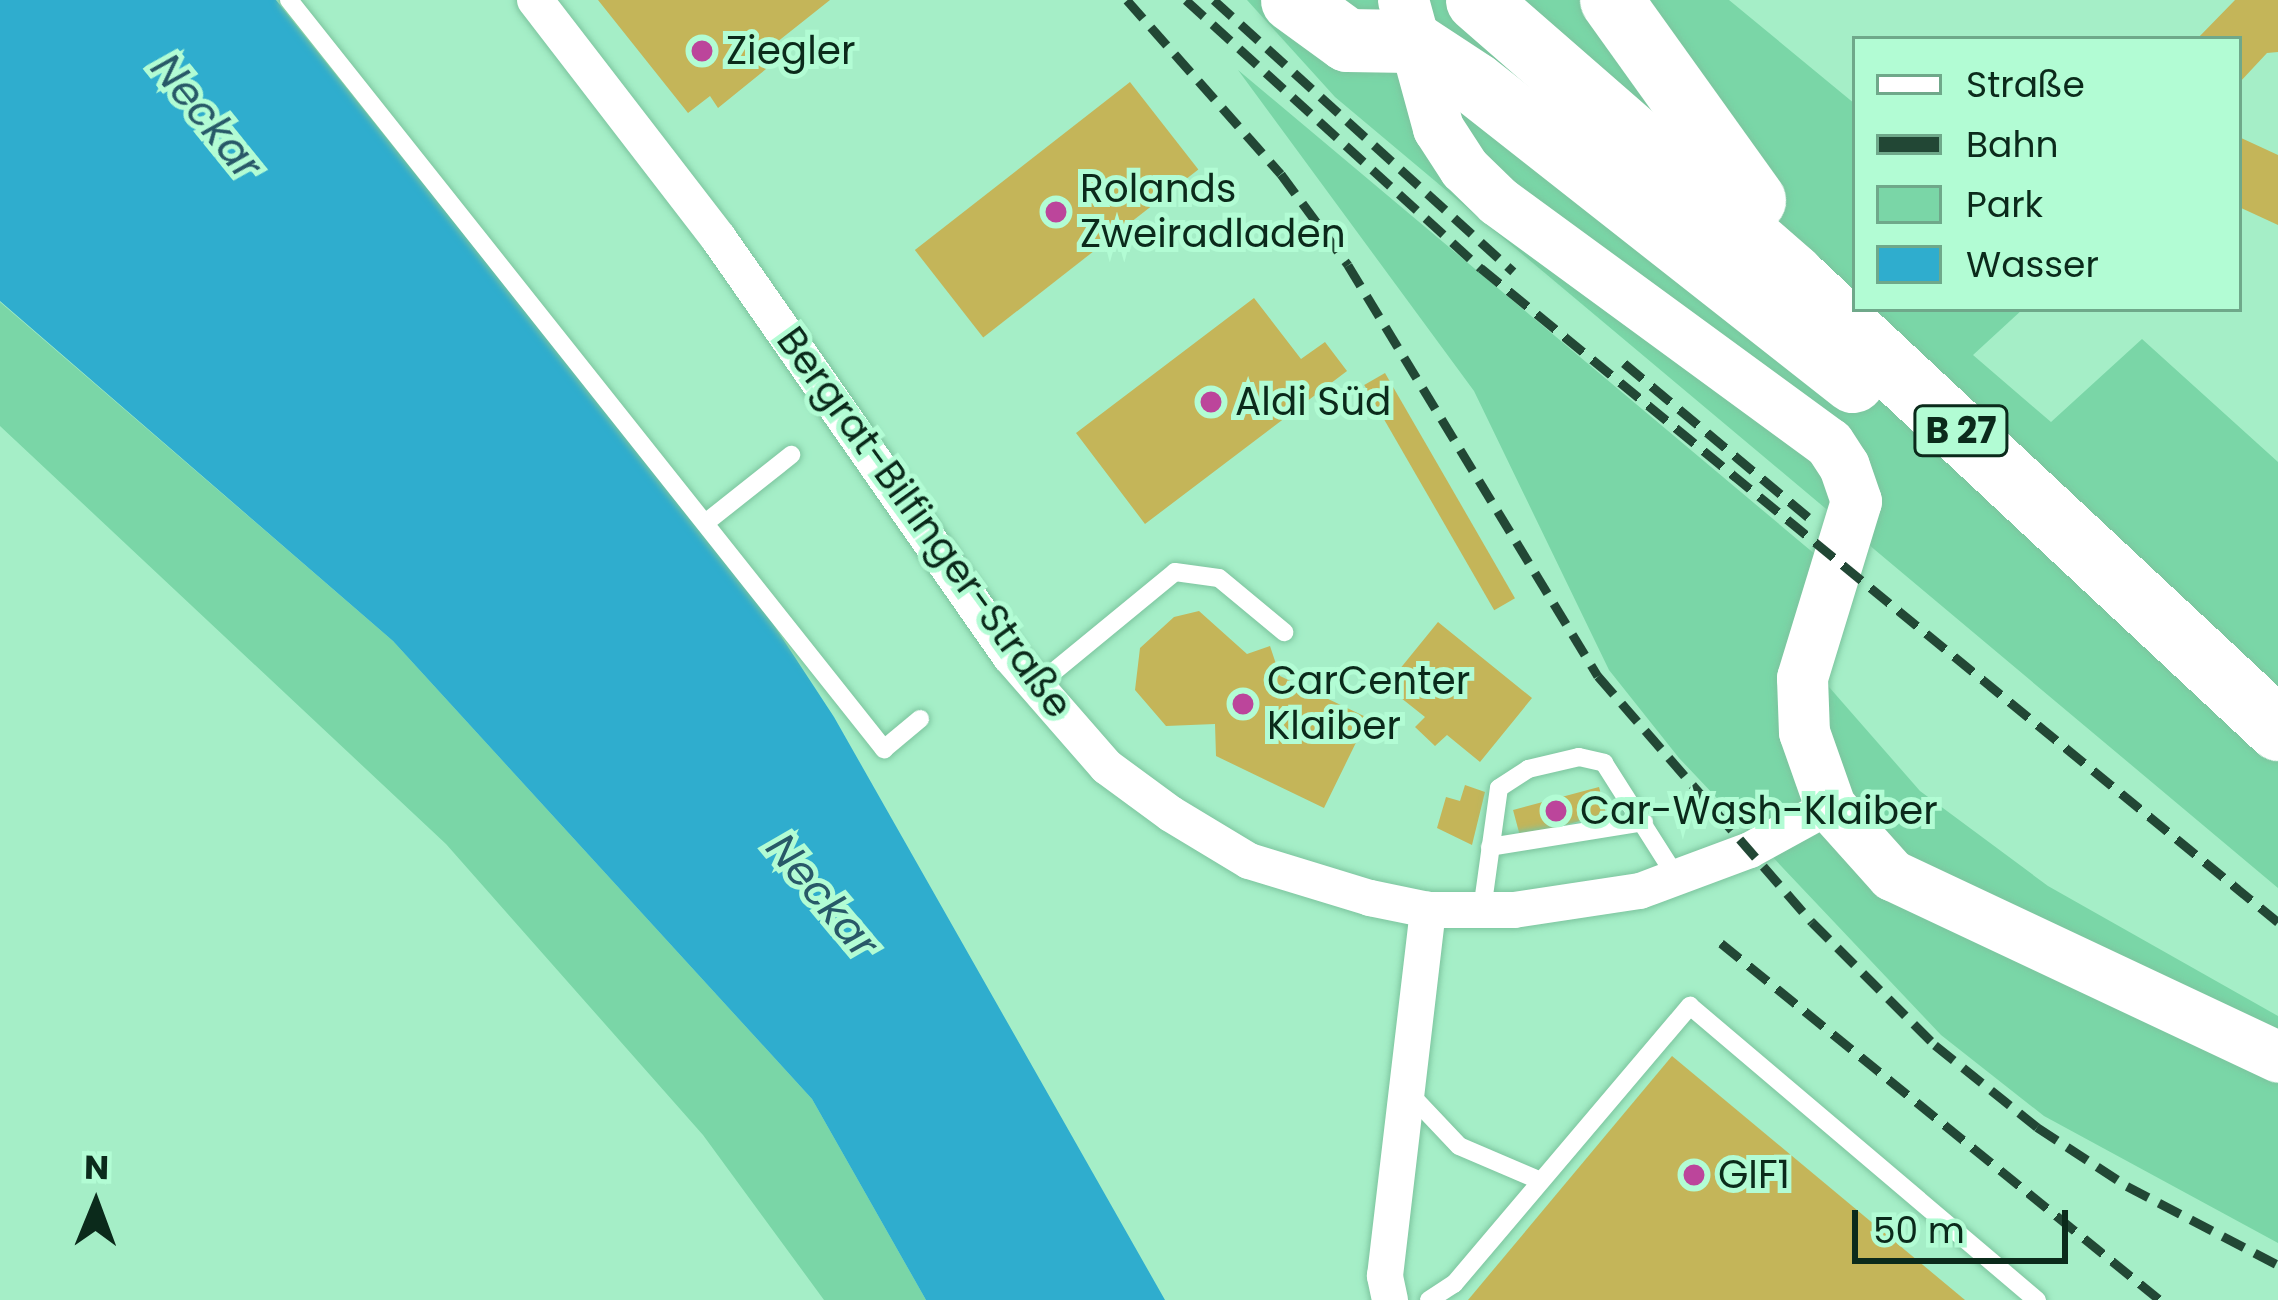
<!DOCTYPE html>
<html>
<head>
<meta charset="utf-8">
<style>
  body { margin:0 }
  #map { position:relative; width:2278px; height:1300px; overflow:hidden; background:#a5eec7; font-family:Poppins,sans-serif }
  div>[style] { position:absolute }
  .green>* { inset:0; background:#7ad6a7 }
  .water>* { inset:0; background:#2fadce }
  .building>* { inset:0; background:#c4b559; transform-origin:0 0 }
  .roads { filter:drop-shadow(0 0 3px #7cc49e) drop-shadow(0 0 3px #7cc49e) }
  .lane>* { height:18px; margin:-9px; padding:0 9px; transform-origin:9px; border-radius:9px; background:#fff }
  .street>* { height:36px; margin:-18px; padding:0 18px; transform-origin:18px; border-radius:18px; background:#fff }
  .secondary>* { height:51px; margin:-25.5px; padding:0 25.5px; transform-origin:25.5px; border-radius:25.5px; background:#fff }
  .highway>* { height:63px; margin:-31.5px; padding:0 31.5px; transform-origin:31.5px; border-radius:31.5px; background:#fff }
  .rail>* { height:9px; margin-top:-4.5px; transform-origin:0; background:repeating-linear-gradient(90deg,#224735 0 24px,transparent 0 36px) }
  .dots>* { width:33px; height:33px; translate:-50% -50%; box-sizing:border-box; border:6px solid #b2fcd4; border-radius:50% }
  span { translate:-50% -50%; white-space:nowrap; text-align:center; line-height:1.15; -webkit-text-stroke:10px #b2fcd4; paint-order:stroke }
  .shield-label span { padding:3px 9px; background:#b2fcd4; border:3px solid; border-radius:9px; -webkit-text-stroke-width:0 }
  .shield-label { font-size:36px; color:#0b2a1b; font-weight:700 }
  .poi-label { font-size:39px; color:#0b2a1b }
  .left { translate:0 -50%; text-align:left }
  .street-label { font-size:39px; color:#0b2a1b }
  .water-label { font-size:42px; color:#285968; font-style:italic }
  .legend { position:absolute; left:1852px; top:36px; width:390px; height:276px; box-sizing:border-box; background:#b2fcd4; border:3px solid #6fa88a; margin:0; padding:15px 21px; list-style:none; font-size:36px; color:#0b2a1b }
  .legend li { display:flex; align-items:center; gap:24px; height:60px }
  .legend b { width:60px; border:3px solid #6fa88a }
  .north { position:absolute; left:36px; top:1144px; width:120px; height:120px; -webkit-text-stroke:9px #b2fcd4; paint-order:stroke; rotate:1deg; font-size:33px; font-weight:700; line-height:48px; text-align:center; color:#0b2a1b }
  .north::after { content:''; display:block; margin:auto; width:42px; height:54px; background:#0b2a1b; clip-path:polygon(50% 0,100% 100%,50% 72%,0 100%) }
  .scale { position:absolute; left:1852px; top:1210px; width:216px; height:54px; box-sizing:border-box; border:6px solid #0b2a1b; border-top:0; padding-left:15px; font-size:36px; line-height:42px; white-space:nowrap; color:#0b2a1b; -webkit-text-stroke:9px #b2fcd4; paint-order:stroke }
</style>
</head>
<body>
<div id="map">
  <div class="green">
    <div style="clip-path:polygon(1247px 0,1729px 0,1855px 104px,1855px 309px,2023px 309px,1973px 355px,2051px 422px,2142px 339px,2278px 462px,2278px 888px,1335px 97px)"></div>
    <div style="clip-path:polygon(1238px 70px,1835px 571px,1822px 679px,1920px 791px,2048px 886px,2278px 1016px,2278px 1243px,2044px 1116px,1941px 1035px,1679px 758px,1609px 670px,1474px 391px)"></div>
    <div style="clip-path:polygon(0 302px,393px 641px,812px 1099px,926px 1300px,824px 1300px,703px 1135px,446px 844px,0 426px)"></div>
  </div>
  <div class="water">
    <div style="clip-path:polygon(0 0,276px 0,760px 604px,834px 717px,1165px 1300px,926px 1300px,812px 1099px,393px 641px,0 301px)"></div>
  </div>
  <div class="building">
    <div style="clip-path:polygon(598px 0,830px 0,757px 58px,766px 69px,718px 108px,710px 96px,688px 113px)"></div>
    <div style="clip-path:polygon(2235px 0,2278px 0,2278px 52px,2267px 53px,2239px 83px,2239px 39px,2197px 39px)"></div>
    <div style="left:1130px;top:82px;width:111px;height:273px;rotate:52deg"></div>
    <div style="clip-path:polygon(2239px 137px,2278px 155px,2278px 225px,2239px 207px)"></div>
    <div style="clip-path:polygon(1254px 298px,1301px 359px,1325px 342px,1347px 371px,1145px 524px,1076px 433px)"></div>
    <div style="left:1385px;top:373px;width:260px;height:24px;rotate:60deg"></div>
    <div style="clip-path:polygon(1199px 611px,1247px 654px,1270px 646px,1280px 676px,1368px 718px,1324px 808px,1216px 756px,1215px 724px,1166px 726px,1135px 690px,1140px 648px,1174px 617px)"></div>
    <div style="clip-path:polygon(1438px 622px,1532px 698px,1480px 762px,1447px 735px,1435px 746px,1415px 727px,1425px 717px,1386px 686px)"></div>
    <div style="clip-path:polygon(1465px 785px,1485px 792px,1472px 845px,1437px 828px,1446px 797px,1460px 801px)"></div>
    <div style="left:1599px;top:787px;width:28px;height:89px;rotate:75deg"></div>
    <div style="clip-path:polygon(1672px 1056px,1965px 1300px,1468px 1300px)"></div>
  </div>
  <div class="roads">
    <div class="lane">
      <div style="left:289px;top:0;width:957px;rotate:51.54deg"></div>
      <div style="left:884px;top:749px;width:47px;rotate:-39.8deg"></div>
      <div style="left:709px;top:520px;width:105px;rotate:-38.4deg"></div>
      <div style="left:1035px;top:687px;width:181px;rotate:-39.4deg"></div>
      <div style="left:1175px;top:572px;width:44px;rotate:7.8deg"></div>
      <div style="left:1219px;top:578px;width:85px;rotate:39.7deg"></div>
      <div style="left:1490px;top:847px;width:156px;rotate:-9.2deg"></div>
      <div style="left:1482px;top:910px;width:123px;rotate:-82.1deg"></div>
      <div style="left:1499px;top:788px;width:35px;rotate:-33deg"></div>
      <div style="left:1528px;top:769px;width:52px;rotate:-13.2deg"></div>
      <div style="left:1579px;top:757px;width:26px;rotate:13deg"></div>
      <div style="left:1604px;top:763px;width:136px;rotate:57.6deg"></div>
      <div style="left:1408px;top:1092px;width:74px;rotate:46.6deg"></div>
      <div style="left:1459px;top:1146px;width:89px;rotate:23.1deg"></div>
      <div style="left:1429px;top:1300px;width:30px;rotate:-33deg"></div>
      <div style="left:1454px;top:1284px;width:365px;rotate:-49.7deg"></div>
      <div style="left:1690px;top:1006px;width:455px;rotate:40.3deg"></div>
    </div>
    <div class="street">
      <div style="left:535px;top:0;width:302px;rotate:52.4deg"></div>
      <div style="left:719px;top:239px;width:508px;rotate:55.09deg"></div>
      <div style="left:1010px;top:656px;width:147px;rotate:48.9deg"></div>
      <div style="left:1107px;top:767px;width:79px;rotate:36.3deg"></div>
      <div style="left:1171px;top:814px;width:91px;rotate:31.1deg"></div>
      <div style="left:1249px;top:861px;width:127px;rotate:17deg"></div>
      <div style="left:1370px;top:898px;width:59px;rotate:11.7deg"></div>
      <div style="left:1428px;top:910px;width:86px"></div>
      <div style="left:1514px;top:910px;width:127px;rotate:-8.6deg"></div>
      <div style="left:1640px;top:891px;width:117px;rotate:-20.4deg"></div>
      <div style="left:1750px;top:850px;width:91px;rotate:-28.8deg"></div>
      <div style="left:1390px;top:1300px;width:25px;rotate:-102deg"></div>
      <div style="left:1385px;top:1276px;width:369px;rotate:-83.3deg"></div>
    </div>
    <div class="secondary">
      <div style="left:1403px;top:0;width:133px;rotate:74.7deg"></div>
      <div style="left:1438px;top:128px;width:48px;rotate:57deg"></div>
      <div style="left:1464px;top:168px;width:47px;rotate:44.1deg"></div>
      <div style="left:1498px;top:201px;width:410px;rotate:36.2deg"></div>
      <div style="left:1829px;top:443px;width:27px;rotate:57deg"></div>
      <div style="left:1844px;top:466px;width:37px;rotate:71deg"></div>
      <div style="left:1856px;top:501px;width:185px;rotate:107deg"></div>
      <div style="left:1802px;top:678px;width:54px;rotate:87.9deg"></div>
      <div style="left:1804px;top:732px;width:78px;rotate:70.6deg"></div>
      <div style="left:1830px;top:806px;width:93px;rotate:48.1deg"></div>
      <div style="left:1892px;top:875px;width:427px;rotate:25.2deg"></div>
    </div>
    <div class="highway">
      <div style="left:1292px;top:0;width:68px;rotate:36deg"></div>
      <div style="left:1347px;top:40px;width:63px;rotate:0.9deg"></div>
      <div style="left:1410px;top:41px;width:77px;rotate:33.3deg"></div>
      <div style="left:1474px;top:83px;width:482px;rotate:38.2deg"></div>
      <div style="left:1477px;top:0;width:420px;rotate:41.1deg"></div>
      <div style="left:1793px;top:276px;width:664px;rotate:43.05deg"></div>
      <div style="left:1611px;top:0;width:246px;rotate:54.4deg"></div>
    </div>
  </div>
  <div class="rail">
    <div style="left:1127px;top:0;width:232px;rotate:48.5deg"></div>
    <div style="left:1281px;top:174px;width:113px;rotate:53.6deg"></div>
    <div style="left:1348px;top:265px;width:481px;rotate:58.7deg"></div>
    <div style="left:1598px;top:676px;width:326px;rotate:49deg"></div>
    <div style="left:1812px;top:922px;width:174px;rotate:45deg"></div>
    <div style="left:1935px;top:1045px;width:131px;rotate:38.8deg"></div>
    <div style="left:2037px;top:1127px;width:108px;rotate:33.2deg"></div>
    <div style="left:2127px;top:1186px;width:170px;rotate:27.6deg"></div>
    <div style="left:1186px;top:0;width:399px;rotate:42.3deg"></div>
    <div style="left:1481px;top:268px;width:1031px;rotate:39.37deg"></div>
    <div style="left:1214px;top:0;width:404px;rotate:42.2deg"></div>
    <div style="left:1624px;top:363px;width:240px;rotate:39.9deg"></div>
    <div style="left:1721px;top:943px;width:566px;rotate:39.12deg"></div>
  </div>
  <div class="dots">
    <div style="left:702px;top:51px;background:#bc459b"></div>
    <div style="left:1056px;top:212px;background:#bc459b"></div>
    <div style="left:1211px;top:402px;background:#bc459b"></div>
    <div style="left:1243px;top:704px;background:#bc459b"></div>
    <div style="left:1556px;top:811px;background:#bc459b"></div>
    <div style="left:1694px;top:1175px;background:#bc459b"></div>
  </div>
  <div class="shield-label">
    <span style="left:1961px;top:431px">B 27</span>
  </div>
  <div class="poi-label">
    <span class="left" style="left:726px;top:51px">Ziegler</span>
    <span class="left" style="left:1080px;top:212px">Rolands<br>Zweiradladen</span>
    <span class="left" style="left:1235px;top:402px">Aldi Süd</span>
    <span class="left" style="left:1267px;top:704px">CarCenter<br>Klaiber</span>
    <span class="left" style="left:1580px;top:811px">Car-Wash-Klaiber</span>
    <span class="left" style="left:1718px;top:1175px">GIF1</span>
  </div>
  <div class="street-label">
    <span style="left:924px;top:523px;rotate:54deg">Bergrat-Bilfinger-Straße</span>
  </div>
  <div class="water-label">
    <span style="left:206px;top:117px;rotate:51deg">Neckar</span>
    <span style="left:822px;top:896px;rotate:50deg">Neckar</span>
  </div>
  <ul class="legend">
  <li><b style="height:15px;background:#fff"></b>Straße</li>
  <li><b style="height:15px;background:#224735"></b>Bahn</li>
  <li><b style="height:33px;background:#7ad6a7"></b>Park</li>
  <li><b style="height:33px;background:#2fadce"></b>Wasser</li>
  </ul>
  <div class="north">N</div>
  <div class="scale">50 m</div>
</div>
</body>
</html>
